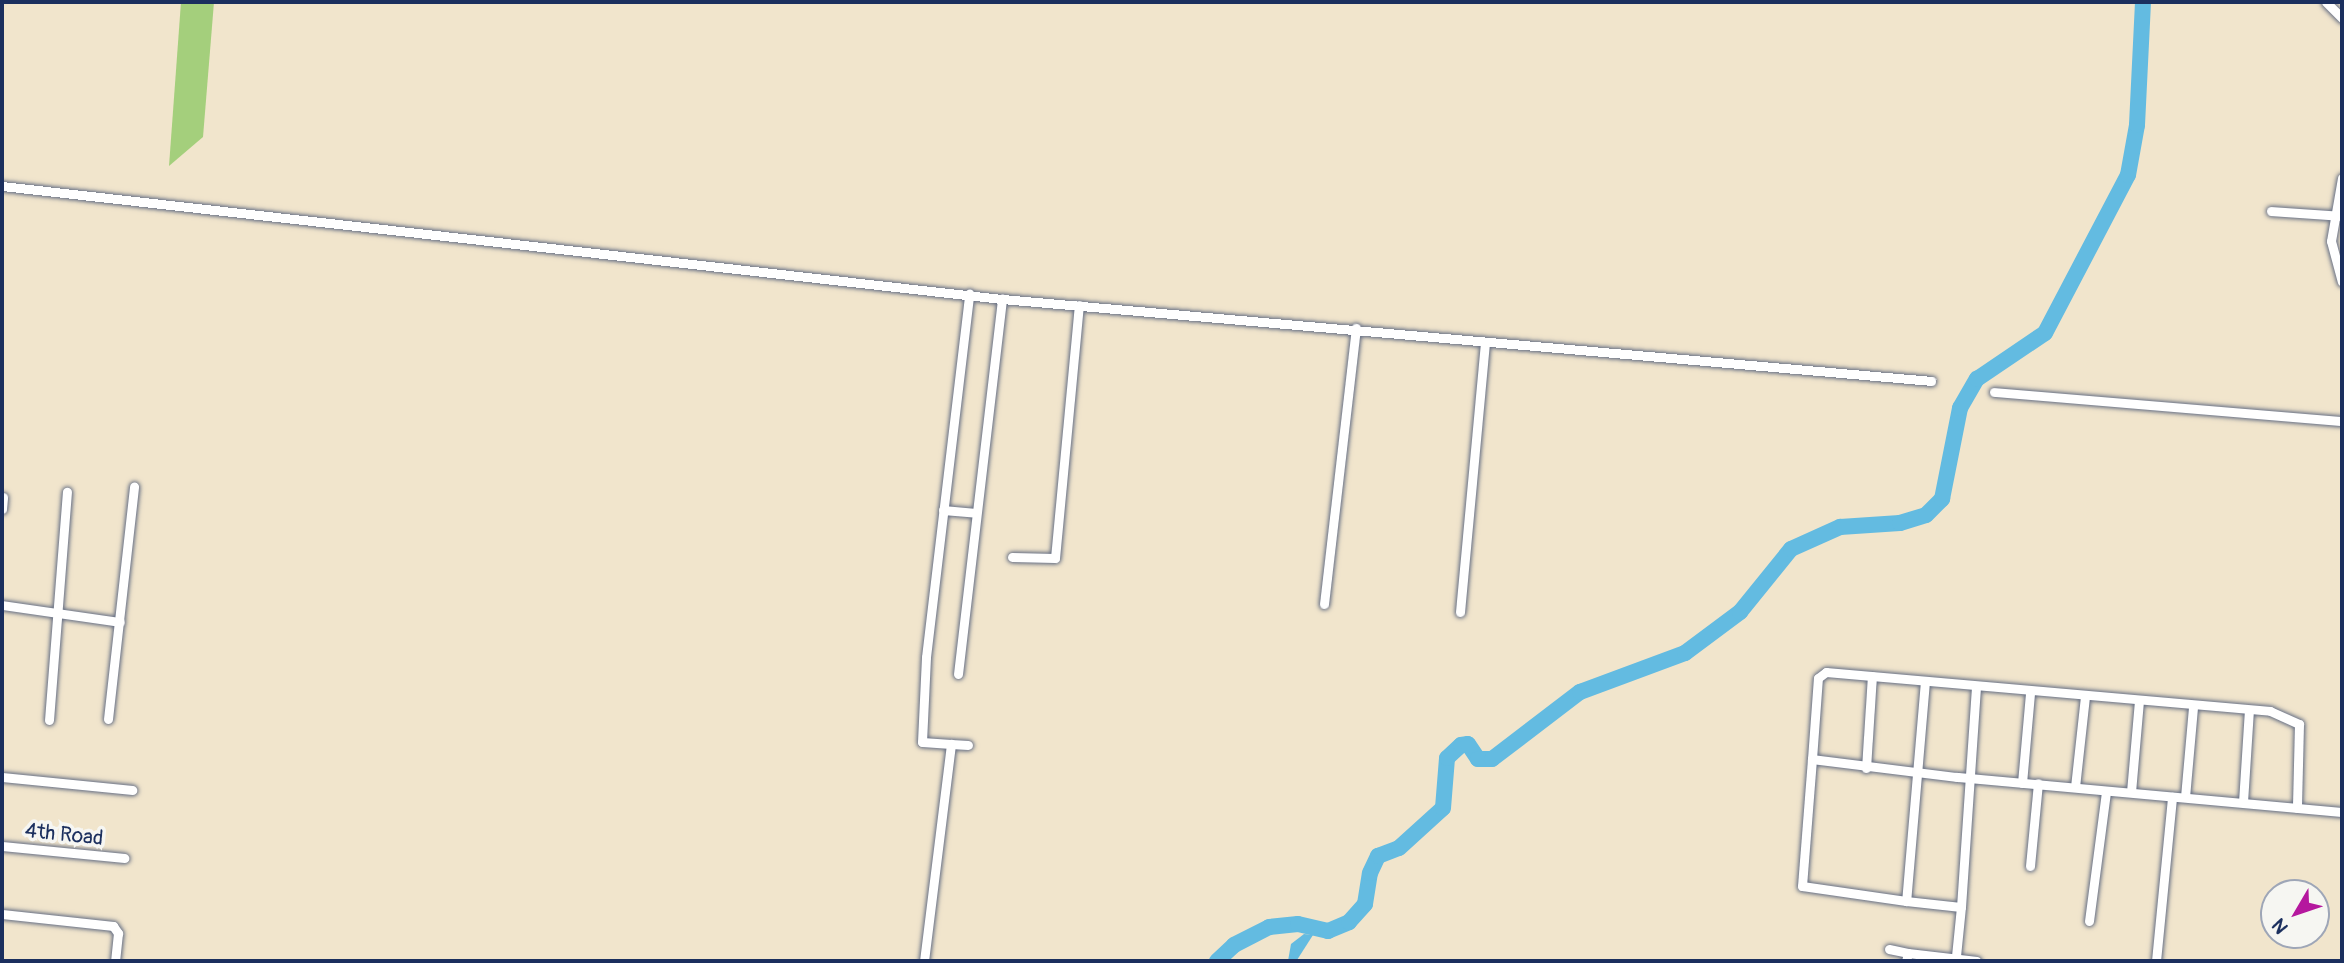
<!DOCTYPE html>
<html>
<head>
<meta charset="utf-8">
<style>
  body { margin:0 }
  #map { position:relative; width:2344px; height:963px; overflow:hidden; background:#f1e5cc; font-family:Pangolin,sans-serif }
  div>[style] { position:absolute }
  .green>* { inset:0; background:#a4cf7c }
  .water>* { inset:0; background:#63bbe1 }
  .river>* { height:16px; margin:-8px; padding:0 8px; transform-origin:8px; border-radius:8px; background:#63bbe1 }
  .roads { filter:drop-shadow(0 0 2px #666f84) drop-shadow(0 0 2px #666f84) }
  .street>* { height:9px; margin:-4.5px; padding:0 4.5px; transform-origin:4.5px; border-radius:4.5px; background:#fff }
  span { translate:-50% -50%; white-space:nowrap; text-align:center; line-height:1.15; -webkit-text-stroke:7px #f6f6f2; paint-order:stroke }
  .street-label { font-size:21px; color:#1b2f5e }
  .frame { position:absolute; inset:0; border:4px solid #1b2f5e; pointer-events:none }
  .north { position:absolute; left:2260px; top:879px; width:70px; height:70px; box-sizing:border-box; background:#f6f6f2; border:2px solid #9ea6b7; border-radius:50%; rotate:231deg; font-size:19px; font-weight:700; line-height:28px; text-align:center; color:#1b2f5e }
  .north::after { content:''; display:block; margin:auto; width:24px; height:32px; background:#b5179e; clip-path:polygon(50% 0,100% 100%,50% 72%,0 100%) }
</style>
</head>
<body>
<div id="map">
  <div class="green">
    <div style="clip-path:polygon(181px 2px,214px 2px,203px 137px,169px 166px)"></div>
  </div>
  <div class="water">
    <div style="clip-path:polygon(1304px 934px,1313px 935px,1297px 960px,1288px 961px,1291px 944px)"></div>
  </div>
  <div class="river">
    <div style="left:1217px;top:961px;width:23px;rotate:-43deg"></div>
    <div style="left:1234px;top:945px;width:39px;rotate:-27deg"></div>
    <div style="left:1269px;top:927px;width:29px;rotate:-6deg"></div>
    <div style="left:1298px;top:924px;width:31px;rotate:13deg"></div>
    <div style="left:1328px;top:931px;width:23px;rotate:-23deg"></div>
    <div style="left:1349px;top:922px;width:24px;rotate:-48deg"></div>
    <div style="left:1365px;top:904px;width:31px;rotate:-81deg"></div>
    <div style="left:1370px;top:873px;width:19px;rotate:-65deg"></div>
    <div style="left:1378px;top:856px;width:22px;rotate:-21deg"></div>
    <div style="left:1399px;top:848px;width:59px;rotate:-42.3deg"></div>
    <div style="left:1443px;top:808px;width:50px;rotate:-85.4deg"></div>
    <div style="left:1447px;top:758px;width:19px;rotate:-43deg"></div>
    <div style="left:1461px;top:745px;width:7px;rotate:-8deg"></div>
    <div style="left:1468px;top:744px;width:18px;rotate:56deg"></div>
    <div style="left:1478px;top:759px;width:14px"></div>
    <div style="left:1492px;top:759px;width:111px;rotate:-37.3deg"></div>
    <div style="left:1580px;top:692px;width:112px;rotate:-20.4deg"></div>
    <div style="left:1685px;top:653px;width:69px;rotate:-36.7deg"></div>
    <div style="left:1740px;top:612px;width:81px;rotate:-51deg"></div>
    <div style="left:1791px;top:549px;width:54px;rotate:-24.2deg"></div>
    <div style="left:1840px;top:527px;width:60px;rotate:-3.8deg"></div>
    <div style="left:1900px;top:523px;width:27px;rotate:-17deg"></div>
    <div style="left:1926px;top:515px;width:23px;rotate:-45deg"></div>
    <div style="left:1942px;top:499px;width:93px;rotate:-78.8deg"></div>
    <div style="left:1960px;top:408px;width:34px;rotate:-60deg"></div>
    <div style="left:1977px;top:379px;width:82px;rotate:-34.1deg"></div>
    <div style="left:2045px;top:333px;width:178px;rotate:-62.3deg"></div>
    <div style="left:2128px;top:175px;width:51px;rotate:-79.8deg"></div>
    <div style="left:2137px;top:125px;width:123px;rotate:-87.2deg"></div>
  </div>
  <div class="roads">
    <div class="street">
      <div style="left:2326px;top:2px;width:23px;rotate:45deg"></div>
      <div style="left:2342px;top:178px;width:64px;rotate:99.9deg"></div>
      <div style="left:2331px;top:241px;width:42px;rotate:75deg"></div>
      <div style="left:2px;top:186px;width:1006px;rotate:6.45deg"></div>
      <div style="left:1002px;top:299px;width:933px;rotate:5.04deg"></div>
      <div style="left:2271px;top:211px;width:71px;rotate:4deg"></div>
      <div style="left:1994px;top:392px;width:349px;rotate:4.8deg"></div>
      <div style="left:2px;top:509px;width:12px;rotate:-85deg"></div>
      <div style="left:943px;top:510px;width:33px;rotate:5deg"></div>
      <div style="left:1012px;top:557px;width:43px;rotate:1.3deg"></div>
      <div style="left:1055px;top:558px;width:254px;rotate:-84.6deg"></div>
      <div style="left:1324px;top:604px;width:278px;rotate:-83.4deg"></div>
      <div style="left:2px;top:605px;width:119px;rotate:8.2deg"></div>
      <div style="left:1460px;top:612px;width:270px;rotate:-84.7deg"></div>
      <div style="left:958px;top:674px;width:378px;rotate:-83.3deg"></div>
      <div style="left:1925px;top:681px;width:221px;rotate:94.9deg"></div>
      <div style="left:1906px;top:901px;width:55px;rotate:6.2deg"></div>
      <div style="left:1961px;top:907px;width:221px;rotate:-86.1deg"></div>
      <div style="left:108px;top:719px;width:234px;rotate:-83.6deg"></div>
      <div style="left:49px;top:720px;width:229px;rotate:-85.5deg"></div>
      <div style="left:951px;top:744px;width:17px;rotate:3deg"></div>
      <div style="left:1812px;top:759px;width:81px;rotate:-85.8deg"></div>
      <div style="left:1818px;top:678px;width:10px;rotate:-37deg"></div>
      <div style="left:1826px;top:672px;width:446px;rotate:5deg"></div>
      <div style="left:2270px;top:711px;width:32px;rotate:24deg"></div>
      <div style="left:2299px;top:724px;width:84px;rotate:91.4deg"></div>
      <div style="left:1866px;top:768px;width:92px;rotate:-86.3deg"></div>
      <div style="left:2px;top:777px;width:131px;rotate:5.7deg"></div>
      <div style="left:2022px;top:783px;width:90px;rotate:-84.9deg"></div>
      <div style="left:2075px;top:787px;width:92px;rotate:-83.7deg"></div>
      <div style="left:2131px;top:792px;width:91px;rotate:-85deg"></div>
      <div style="left:2185px;top:797px;width:90px;rotate:-84.9deg"></div>
      <div style="left:2243px;top:802px;width:92px;rotate:-86.3deg"></div>
      <div style="left:2px;top:846px;width:123px;rotate:5.6deg"></div>
      <div style="left:2030px;top:866px;width:83px;rotate:-84.5deg"></div>
      <div style="left:1906px;top:901px;width:105px;rotate:-171.8deg"></div>
      <div style="left:1802px;top:886px;width:127px;rotate:-85.5deg"></div>
      <div style="left:1812px;top:759px;width:146px;rotate:7.1deg"></div>
      <div style="left:1957px;top:777px;width:387px;rotate:5.2deg"></div>
      <div style="left:2px;top:914px;width:112px;rotate:6.2deg"></div>
      <div style="left:113px;top:926px;width:9px;rotate:54deg"></div>
      <div style="left:118px;top:933px;width:28px;rotate:96deg"></div>
      <div style="left:2089px;top:921px;width:131px;rotate:-82.5deg"></div>
      <div style="left:1889px;top:949px;width:19px;rotate:12deg"></div>
      <div style="left:1956px;top:956px;width:49px;rotate:-84.2deg"></div>
      <div style="left:924px;top:961px;width:219px;rotate:-82.9deg"></div>
      <div style="left:951px;top:744px;width:29px;rotate:-176deg"></div>
      <div style="left:922px;top:742px;width:85px;rotate:-87.3deg"></div>
      <div style="left:926px;top:657px;width:366px;rotate:-83.2deg"></div>
      <div style="left:1906px;top:961px;width:8px;rotate:-76deg"></div>
      <div style="left:1908px;top:953px;width:69px;rotate:6.6deg"></div>
      <div style="left:2156px;top:961px;width:165px;rotate:-84.4deg"></div>
    </div>
  </div>
  <div class="street-label">
    <span style="left:64px;top:835px;rotate:6deg">4th Road</span>
  </div>
  <div class="frame"></div>
  <div class="north">N</div>
</div>
</body>
</html>
